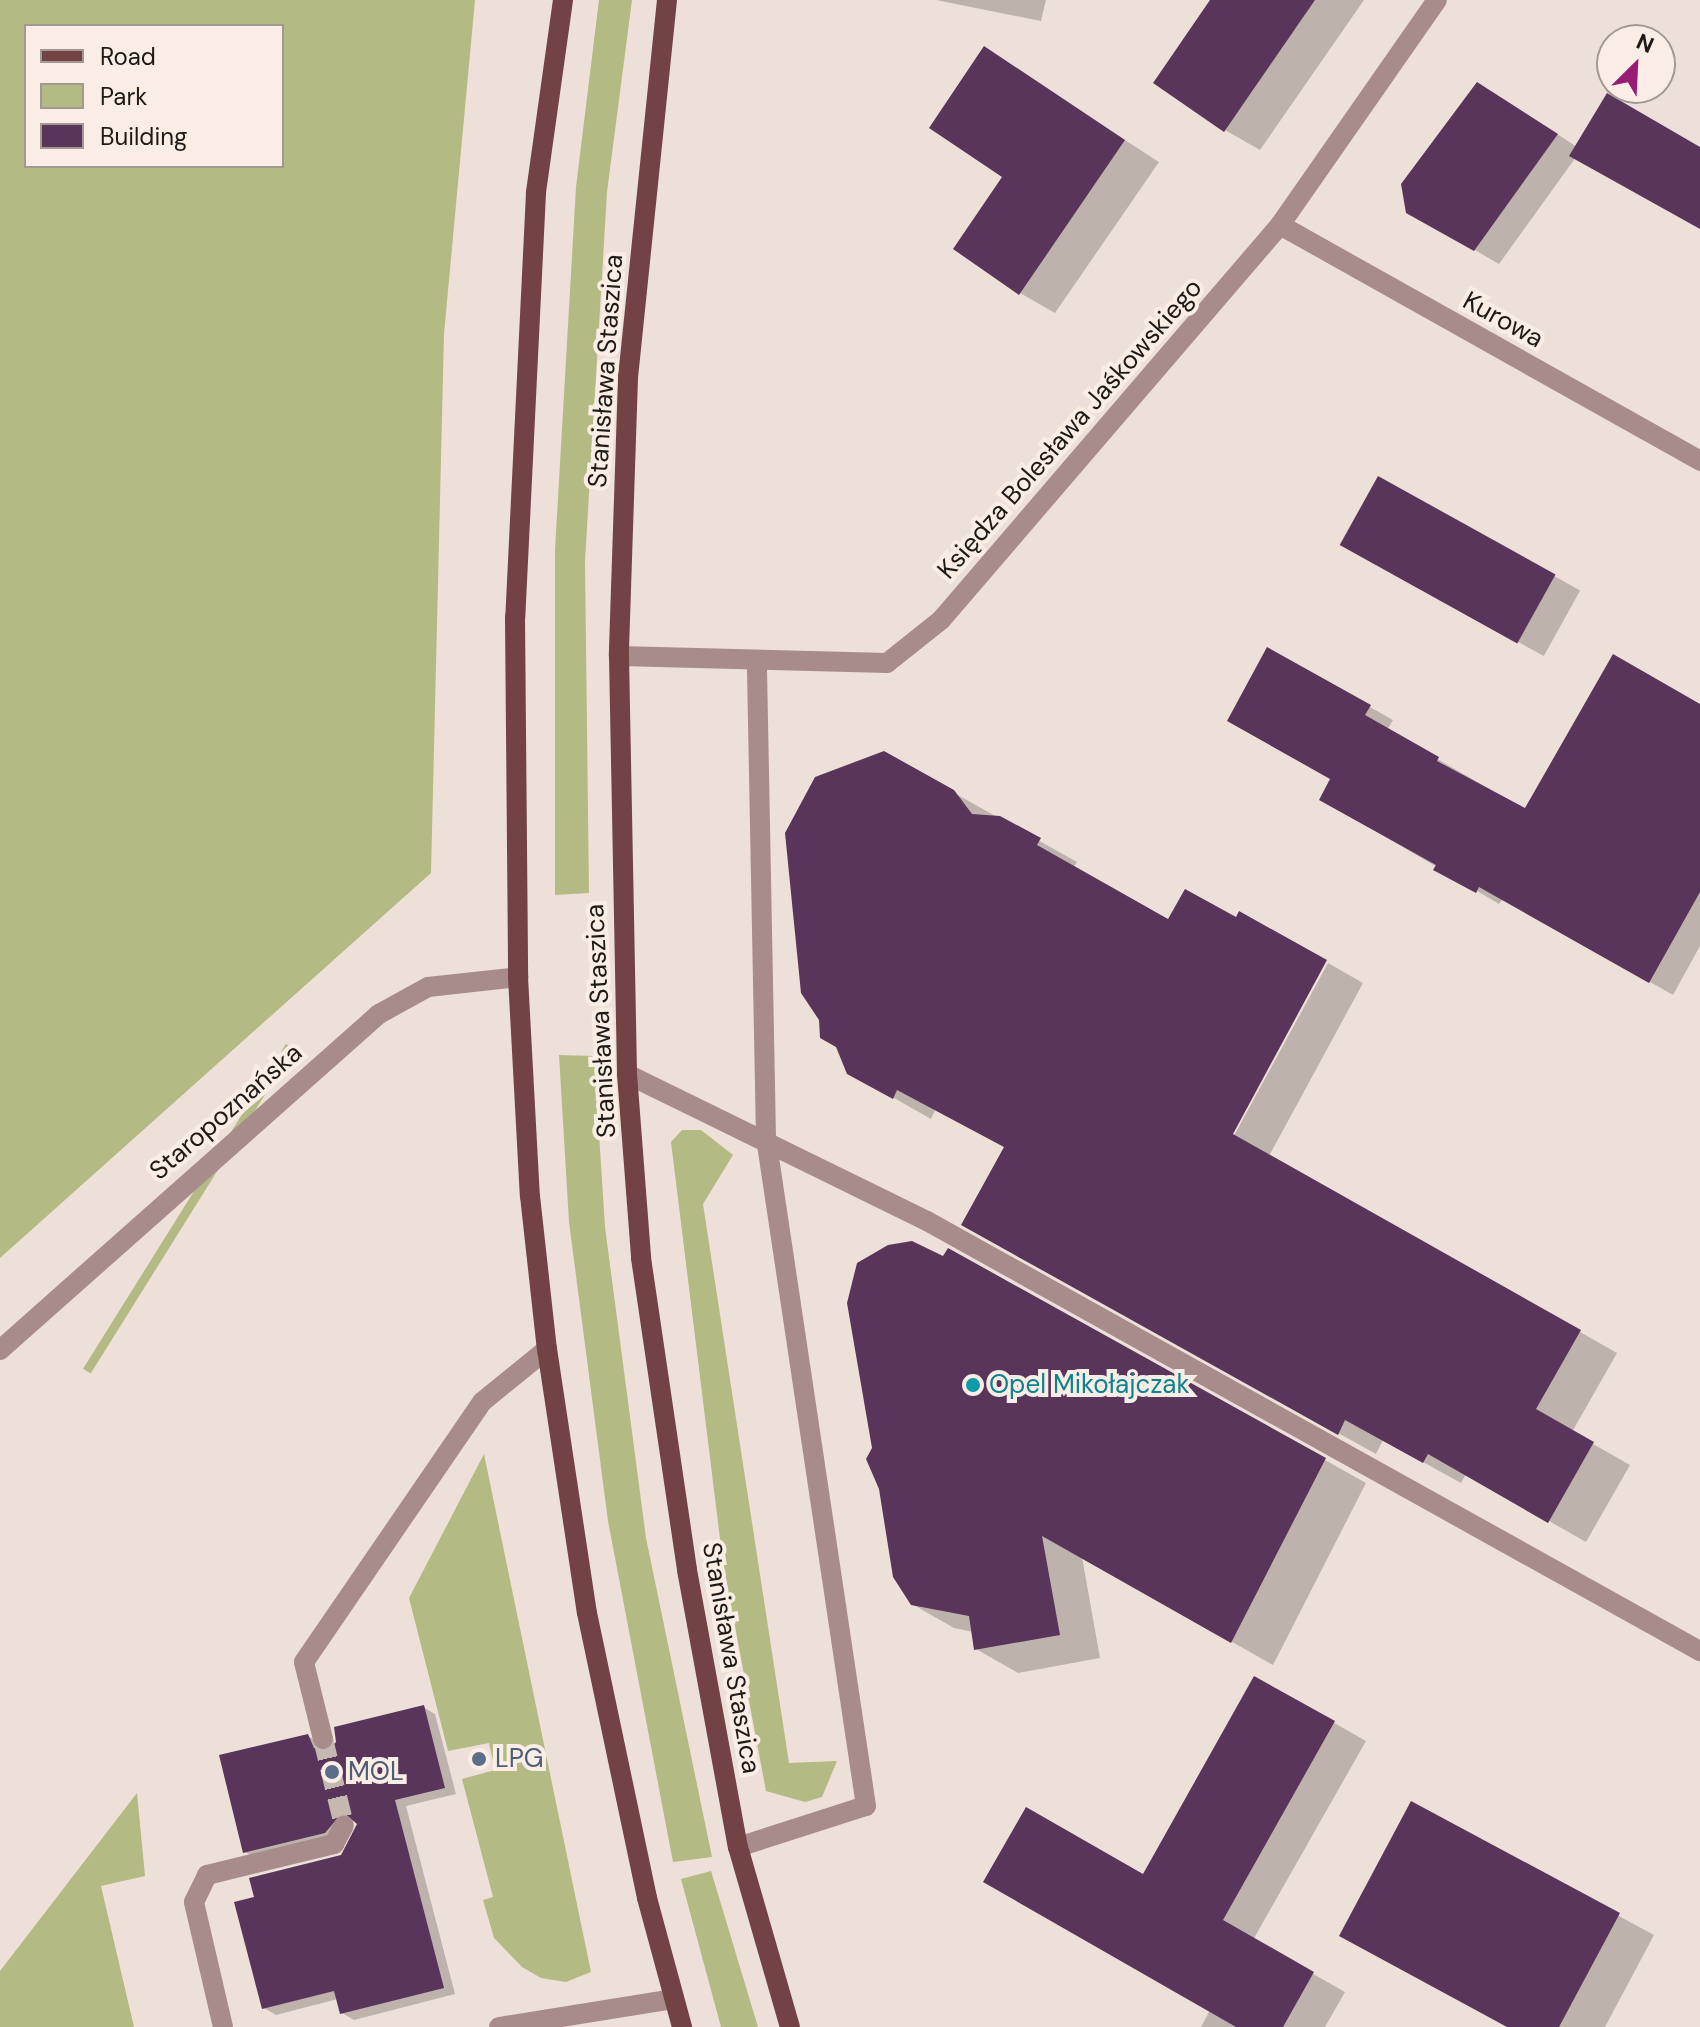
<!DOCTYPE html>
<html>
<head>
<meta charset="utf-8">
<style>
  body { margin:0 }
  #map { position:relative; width:1700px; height:2027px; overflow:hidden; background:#ede0d8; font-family:"DM Sans",sans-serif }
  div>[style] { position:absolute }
  .green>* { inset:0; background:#b4ba83; transform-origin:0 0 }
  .shadow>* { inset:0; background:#0003; transform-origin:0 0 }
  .building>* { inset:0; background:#5a355b; transform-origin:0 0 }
  .minor-tunnel>* { height:20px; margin-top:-10px; transform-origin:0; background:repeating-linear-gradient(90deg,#c4b8b1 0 20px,transparent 0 30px) }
  .minor>* { height:20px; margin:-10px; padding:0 10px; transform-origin:10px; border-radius:10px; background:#a88b8b }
  .major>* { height:20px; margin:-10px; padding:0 10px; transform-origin:10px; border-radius:10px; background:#724245 }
  .dots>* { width:22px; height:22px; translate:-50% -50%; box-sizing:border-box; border:4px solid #faede5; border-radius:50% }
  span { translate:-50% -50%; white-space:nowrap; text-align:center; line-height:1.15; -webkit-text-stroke:8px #faede5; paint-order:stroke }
  .street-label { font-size:26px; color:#1e1a17 }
  .culture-label { font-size:26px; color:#0d838f }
  .left { translate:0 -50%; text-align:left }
  .service-label { font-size:26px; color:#4e5e75 }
  .legend { position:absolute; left:24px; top:24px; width:260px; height:144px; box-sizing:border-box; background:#faede5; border:2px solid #a29993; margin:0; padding:10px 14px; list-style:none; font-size:24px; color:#1e1a17 }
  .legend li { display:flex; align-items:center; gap:16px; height:40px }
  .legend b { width:40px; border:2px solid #a29993 }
  .north { position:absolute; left:1596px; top:24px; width:80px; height:80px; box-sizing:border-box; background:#faede5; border:2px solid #a29993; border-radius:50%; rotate:24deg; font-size:22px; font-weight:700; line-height:32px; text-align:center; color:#1e1a17 }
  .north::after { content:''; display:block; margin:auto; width:28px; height:36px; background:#981c76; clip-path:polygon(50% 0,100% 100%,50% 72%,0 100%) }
</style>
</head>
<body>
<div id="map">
  <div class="green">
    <div style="clip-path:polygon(evenodd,0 0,475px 0,444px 334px,431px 873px,0 1258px,0 0,26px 26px,282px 26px,282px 166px,26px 166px,26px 26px)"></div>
    <div style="clip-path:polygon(599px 0,632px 0,607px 192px,585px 561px,589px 893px,555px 895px,555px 550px,576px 187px)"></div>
    <div style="left:286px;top:1044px;width:9px;height:383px;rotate:32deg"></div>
    <div style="clip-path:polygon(559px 1055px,594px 1056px,605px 1227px,646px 1538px,712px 1857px,673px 1862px,608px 1521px,569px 1222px)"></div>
    <div style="clip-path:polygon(682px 1130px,701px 1130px,733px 1155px,703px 1204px,789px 1763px,837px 1761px,822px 1797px,805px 1802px,766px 1791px,723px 1563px,671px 1142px)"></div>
    <div style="clip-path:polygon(484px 1454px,591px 1972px,566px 1982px,541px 1978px,522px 1967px,494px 1938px,483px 1900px,493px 1897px,462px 1779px,495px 1770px,489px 1743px,448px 1751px,409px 1598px)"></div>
    <div style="clip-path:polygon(137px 1793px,145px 1876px,101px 1886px,134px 2027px,0 2027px,0 1971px)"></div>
    <div style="clip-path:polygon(711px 1871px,758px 2027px,721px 2027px,681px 1879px)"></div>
  </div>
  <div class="shadow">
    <div style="clip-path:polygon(936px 0,1046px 0,1041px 21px)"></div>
    <div style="clip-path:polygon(1212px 0,1364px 0,1260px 150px,1225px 130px)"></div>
    <div style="clip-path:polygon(984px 49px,1159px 162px,1055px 313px,1020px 293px)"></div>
    <div style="clip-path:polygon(1502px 98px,1577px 147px,1700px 149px,1700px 227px,1576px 157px,1499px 264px,1408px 211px)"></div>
    <div style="left:1379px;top:479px;width:230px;height:75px;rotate:29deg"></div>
    <div style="clip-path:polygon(1268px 650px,1393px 720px,1387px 730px,1526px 810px,1700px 706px,1700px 946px,1673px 995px,1503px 899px,1499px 904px,1322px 799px,1333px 779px)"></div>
    <div style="clip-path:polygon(883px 753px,1077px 862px,1073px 868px,1230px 1143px,1328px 963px,1363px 983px,1269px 1156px,1617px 1353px,1572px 1432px,1630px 1465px,1586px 1542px,1466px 1474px,1461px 1483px,1383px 1440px,1376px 1454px,1001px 1246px,1006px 1148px,935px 1110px,931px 1119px,887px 1094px)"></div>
    <div style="clip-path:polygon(1325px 1460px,1366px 1483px,1273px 1665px,1082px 1557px,1100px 1658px,1018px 1673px,976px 1649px,973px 1632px,954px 1628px,912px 1604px,881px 1488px)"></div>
    <div style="clip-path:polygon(1255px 1678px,1366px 1741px,1253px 1940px,1345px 1992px,1325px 2027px,1201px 2027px,1210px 2010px,1144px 1877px)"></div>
    <div style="clip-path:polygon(423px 1707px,435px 1714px,456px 1794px,406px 1806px,455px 1994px,354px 2020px,342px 2013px,338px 1999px,276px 2015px,264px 2008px,257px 1898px,343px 1856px,359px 1823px,354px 1819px,337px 1839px,257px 1858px,245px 1852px,308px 1736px,320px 1743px,324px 1753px)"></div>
    <div style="clip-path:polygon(1412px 1804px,1654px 1935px,1605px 2027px,1509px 2027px)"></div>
  </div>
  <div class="building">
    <div style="clip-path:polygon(1210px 0,1315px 0,1224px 132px,1153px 83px)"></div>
    <div style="clip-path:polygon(984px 46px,1125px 140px,1019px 295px,953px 249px,1002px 177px,929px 128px)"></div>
    <div style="clip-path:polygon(1477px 82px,1558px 134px,1474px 251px,1406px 213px,1401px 184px)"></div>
    <div style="clip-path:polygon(1607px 93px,1700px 147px,1700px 229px,1569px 156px)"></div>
    <div style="left:1378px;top:476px;width:203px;height:79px;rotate:29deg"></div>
    <div style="clip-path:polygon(1267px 647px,1371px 705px,1365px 715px,1439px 757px,1437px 761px,1525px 808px,1613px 654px,1700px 704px,1700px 892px,1649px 983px,1479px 887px,1476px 893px,1433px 870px,1436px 865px,1319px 800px,1330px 779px,1227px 721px)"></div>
    <div style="clip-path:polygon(884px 751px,954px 790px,972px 814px,1000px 816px,1041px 838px,1037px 845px,1168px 919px,1185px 889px,1236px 917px,1239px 911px,1327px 960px,1233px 1134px,1581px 1330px,1536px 1409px,1594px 1442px,1548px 1523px,1428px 1454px,1423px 1463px,1345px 1420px,1338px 1435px,961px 1225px,1004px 1147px,897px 1090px,893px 1099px,847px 1074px,836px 1047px,820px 1038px,819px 1020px,801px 993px,785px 833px,815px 777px)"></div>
    <div style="clip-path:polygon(912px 1241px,943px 1256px,948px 1248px,1326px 1458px,1231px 1643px,1042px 1536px,1060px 1635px,974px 1650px,969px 1616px,911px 1605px,893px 1577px,879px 1489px,866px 1459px,872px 1448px,847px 1303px,857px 1263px,888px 1245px)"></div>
    <div style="clip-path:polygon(1254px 1676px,1335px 1721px,1223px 1920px,1314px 1972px,1283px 2027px,1236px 2027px,983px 1882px,1026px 1807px,1143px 1874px)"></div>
    <div style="clip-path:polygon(424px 1705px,445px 1788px,395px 1800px,444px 1988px,340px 2014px,334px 1991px,262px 2009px,234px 1902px,254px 1897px,249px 1878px,341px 1855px,357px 1824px,343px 1812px,325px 1833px,243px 1853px,219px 1755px,308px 1734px,314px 1748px,327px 1751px,336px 1742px,334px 1727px)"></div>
    <div style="clip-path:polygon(1411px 1801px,1620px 1913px,1559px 2027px,1507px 2027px,1339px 1936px)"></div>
  </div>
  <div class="minor-tunnel">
    <div style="left:323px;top:1739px;width:89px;rotate:76.3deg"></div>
  </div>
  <div class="minor">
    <div style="left:1280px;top:225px;width:482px;rotate:29.3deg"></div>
    <div style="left:619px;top:656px;width:268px;rotate:1.5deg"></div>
    <div style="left:887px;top:663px;width:69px;rotate:-38.5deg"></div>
    <div style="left:941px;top:620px;width:521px;rotate:-49.36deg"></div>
    <div style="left:1280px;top:225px;width:274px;rotate:-55.1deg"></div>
    <div style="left:627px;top:1074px;width:334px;rotate:26.1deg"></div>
    <div style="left:927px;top:1221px;width:885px;rotate:29.09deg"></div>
    <div style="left:0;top:1350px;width:506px;rotate:-41.56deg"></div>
    <div style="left:379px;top:1014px;width:56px;rotate:-28.9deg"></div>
    <div style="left:428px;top:987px;width:91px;rotate:-6.3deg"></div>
    <div style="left:323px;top:1739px;width:79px;rotate:-103.9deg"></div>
    <div style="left:304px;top:1662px;width:315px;rotate:-55.6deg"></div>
    <div style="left:482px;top:1402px;width:84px;rotate:-39.2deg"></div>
    <div style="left:738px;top:1847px;width:134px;rotate:-17.8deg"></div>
    <div style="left:866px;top:1806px;width:675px;rotate:-98.51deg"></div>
    <div style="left:766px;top:1138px;width:478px;rotate:-91.1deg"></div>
    <div style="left:223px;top:2027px;width:128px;rotate:-103.1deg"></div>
    <div style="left:194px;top:1902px;width:30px;rotate:-64deg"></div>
    <div style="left:207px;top:1875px;width:131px;rotate:-13.7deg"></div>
    <div style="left:334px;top:1844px;width:21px;rotate:-62deg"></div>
    <div style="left:499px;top:2027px;width:176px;rotate:-9.1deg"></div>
  </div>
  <div class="major">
    <div style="left:563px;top:0;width:195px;rotate:98deg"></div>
    <div style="left:536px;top:193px;width:425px;rotate:92.8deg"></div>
    <div style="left:515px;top:617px;width:360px;rotate:89.5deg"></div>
    <div style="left:518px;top:977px;width:219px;rotate:86.9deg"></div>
    <div style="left:530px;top:1196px;width:154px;rotate:83.7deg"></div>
    <div style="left:547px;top:1349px;width:267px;rotate:81.4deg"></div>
    <div style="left:587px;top:1613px;width:291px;rotate:78.1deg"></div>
    <div style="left:647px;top:1898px;width:134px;rotate:74.8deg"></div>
    <div style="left:667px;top:0;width:380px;rotate:95.9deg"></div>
    <div style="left:628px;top:378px;width:278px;rotate:91.9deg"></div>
    <div style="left:619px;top:656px;width:418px;rotate:88.9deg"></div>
    <div style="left:627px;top:1074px;width:185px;rotate:85.6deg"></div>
    <div style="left:641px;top:1258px;width:315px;rotate:81.6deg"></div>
    <div style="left:687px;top:1570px;width:282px;rotate:79.6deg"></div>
    <div style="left:738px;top:1847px;width:187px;rotate:73.9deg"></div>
  </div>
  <div class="dots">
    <div style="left:973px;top:1385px;background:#0f9aa8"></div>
    <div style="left:479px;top:1759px;background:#5c6f8a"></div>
    <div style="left:332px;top:1772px;background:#5c6f8a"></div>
  </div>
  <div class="street-label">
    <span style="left:1503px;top:320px;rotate:29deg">Kurowa</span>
    <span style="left:606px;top:371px;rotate:-86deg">Stanisława Staszica</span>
    <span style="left:1070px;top:429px;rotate:-49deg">Księdza Bolesława Jaśkowskiego</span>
    <span style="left:601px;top:1021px;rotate:-93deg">Stanisława Staszica</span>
    <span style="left:226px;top:1112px;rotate:-41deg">Staropoznańska</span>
    <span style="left:731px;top:1658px;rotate:80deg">Stanisława Staszica</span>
  </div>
  <div class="culture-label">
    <span class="left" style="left:989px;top:1385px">Opel Mikołajczak</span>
  </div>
  <div class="service-label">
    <span class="left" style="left:495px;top:1759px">LPG</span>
    <span class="left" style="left:348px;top:1772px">MOL</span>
  </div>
  <ul class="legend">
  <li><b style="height:10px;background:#724245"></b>Road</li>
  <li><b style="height:22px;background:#b4ba83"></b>Park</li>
  <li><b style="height:22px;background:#5a355b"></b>Building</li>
  </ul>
  <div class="north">N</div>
</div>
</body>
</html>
